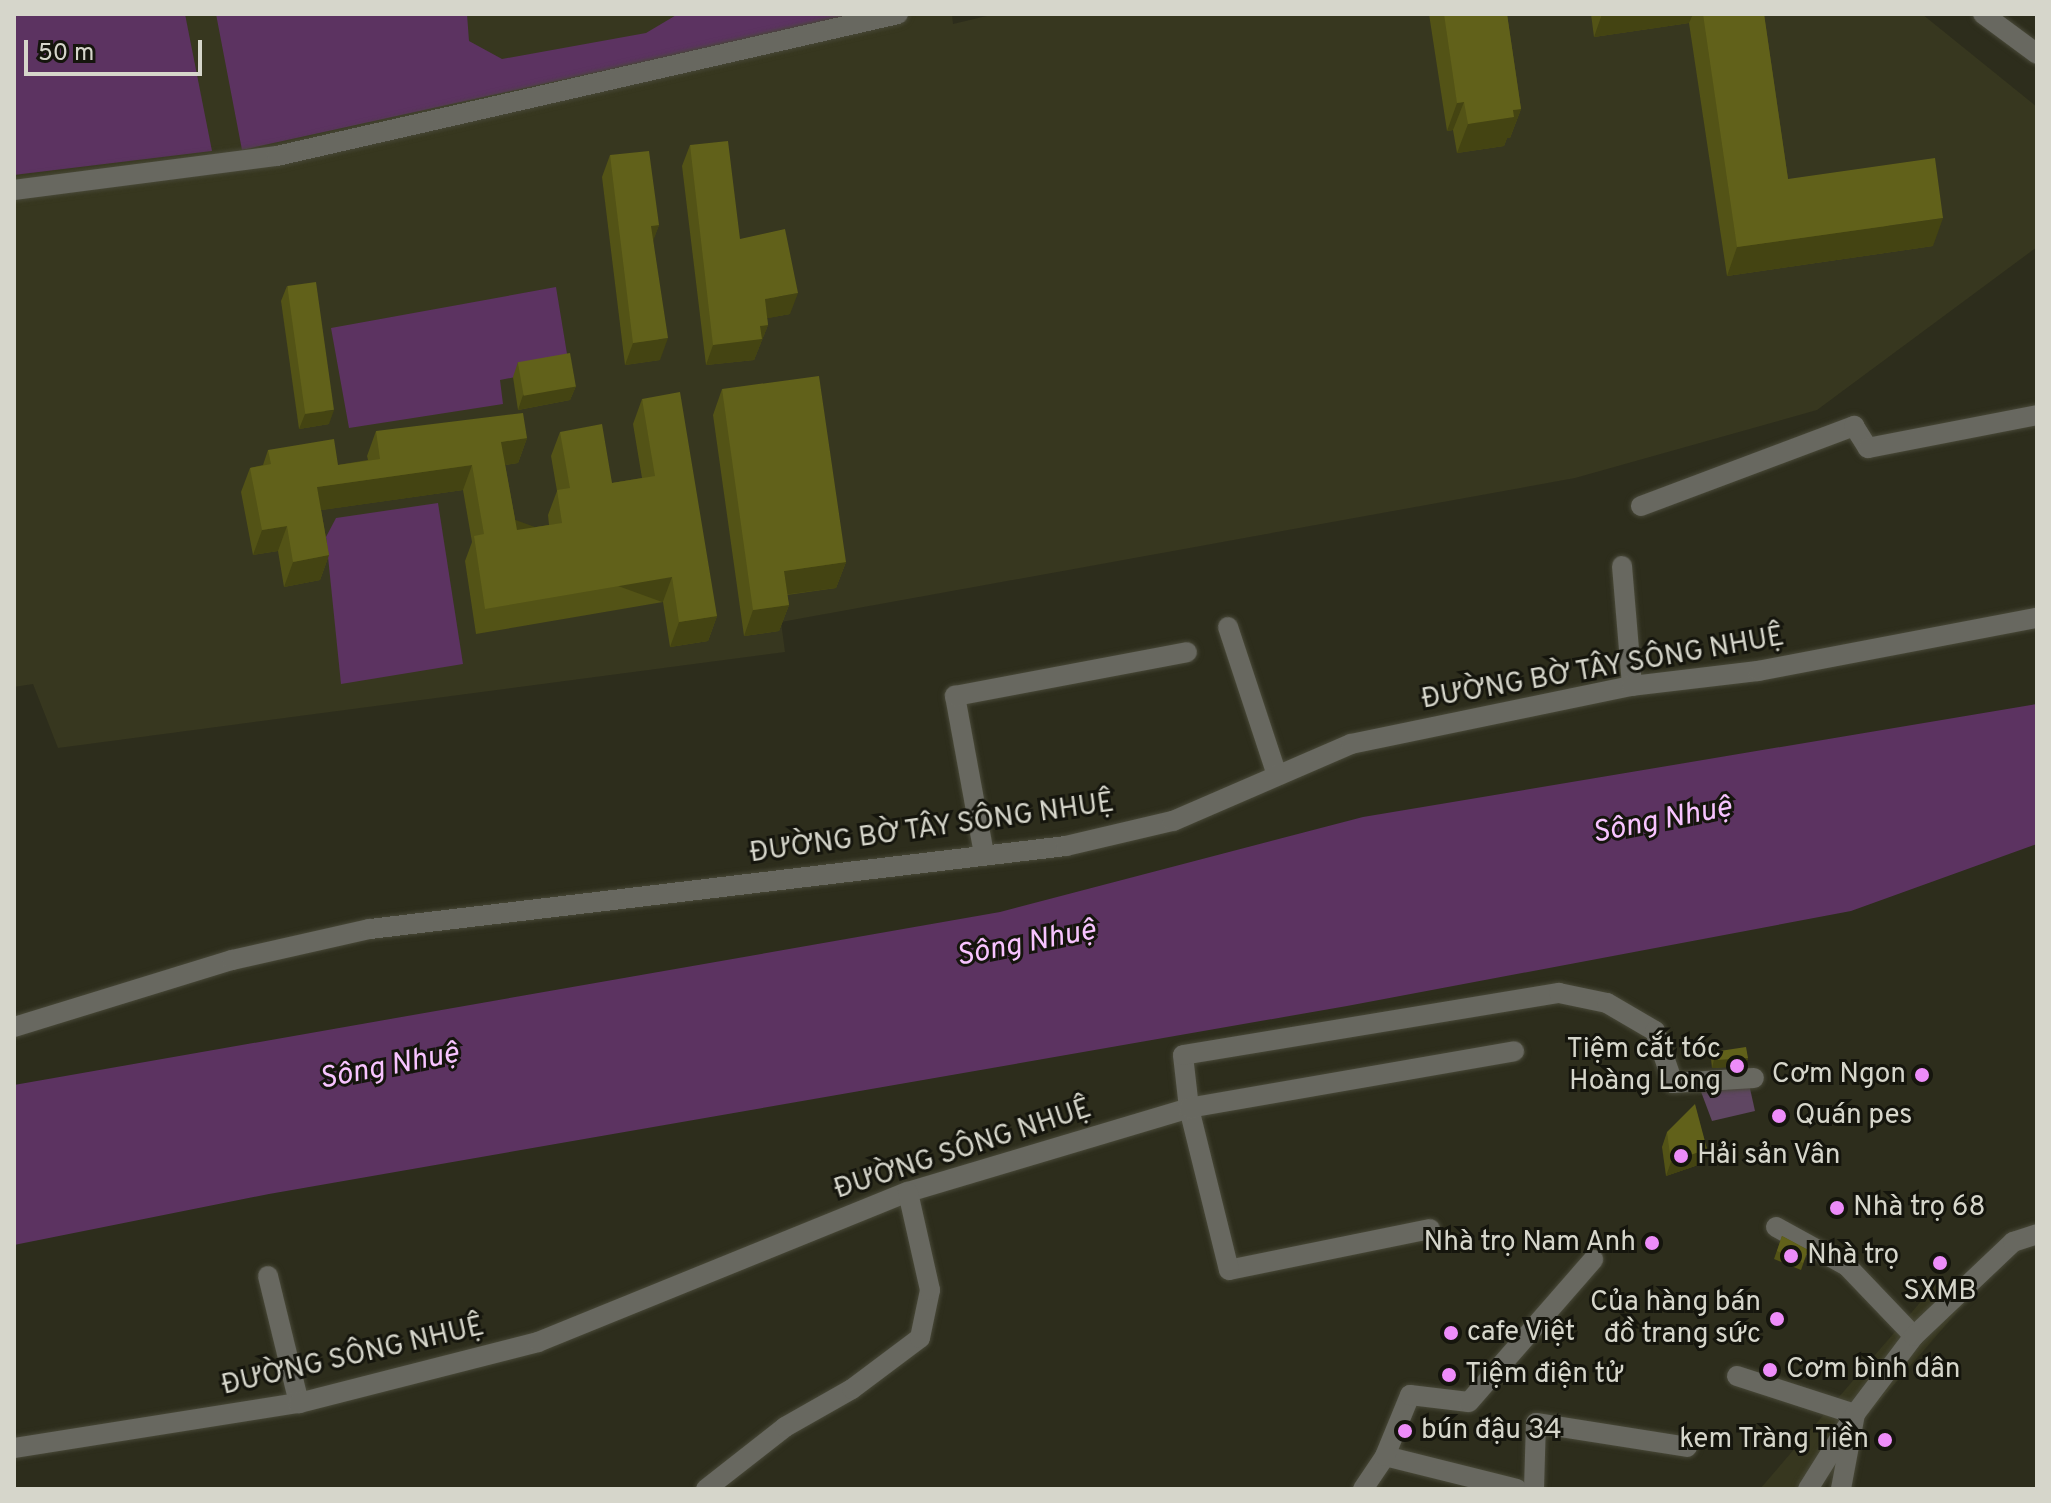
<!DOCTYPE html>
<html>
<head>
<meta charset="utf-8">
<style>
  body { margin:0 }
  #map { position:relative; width:2051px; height:1503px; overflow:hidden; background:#2d2d1c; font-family:Overpass,sans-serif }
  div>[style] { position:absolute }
  .built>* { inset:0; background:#37371f }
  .green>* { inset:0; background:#5f4662 }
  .water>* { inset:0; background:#5c3361 }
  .roads { filter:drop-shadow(0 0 2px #484838) drop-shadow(0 0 2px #484838) }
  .minor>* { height:20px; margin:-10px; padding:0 10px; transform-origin:10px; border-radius:10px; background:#686860 }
  .wall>* { inset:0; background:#535316 }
  .shaded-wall>* { inset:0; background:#444412; transform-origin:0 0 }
  .building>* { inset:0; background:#61611a; transform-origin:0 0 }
  .dots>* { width:22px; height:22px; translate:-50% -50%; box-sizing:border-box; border:4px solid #15150d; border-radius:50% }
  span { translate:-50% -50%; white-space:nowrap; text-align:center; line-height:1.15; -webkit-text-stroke:6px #15150d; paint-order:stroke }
  .street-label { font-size:28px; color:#d6d6cb }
  .poi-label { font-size:28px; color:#d6d6cb }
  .right { translate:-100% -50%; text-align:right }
  .left { translate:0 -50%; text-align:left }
  .water-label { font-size:30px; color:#f8c4ff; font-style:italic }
  .frame { position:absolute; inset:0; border:16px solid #d6d6cb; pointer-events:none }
  .scale { position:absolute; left:24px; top:40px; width:178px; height:36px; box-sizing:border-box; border:4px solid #d6d6cb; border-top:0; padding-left:10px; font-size:24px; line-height:28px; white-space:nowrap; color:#d6d6cb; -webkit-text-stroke:6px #15150d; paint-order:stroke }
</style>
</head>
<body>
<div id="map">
  <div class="built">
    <div style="clip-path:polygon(14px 14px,952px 14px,953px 24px,995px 14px,1922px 14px,2037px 107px,2037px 247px,1817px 410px,1575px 478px,781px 622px,785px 652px,58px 748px,33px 684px,14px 687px)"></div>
    <div style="clip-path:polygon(1942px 1277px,1964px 1304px,1803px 1489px,1760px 1489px)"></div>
  </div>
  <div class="green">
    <div style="clip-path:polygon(1749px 1084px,1755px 1111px,1712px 1121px,1700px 1089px)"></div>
  </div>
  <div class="water">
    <div style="clip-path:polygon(14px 14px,185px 14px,212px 151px,14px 175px)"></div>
    <div style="clip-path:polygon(216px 14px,467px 14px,469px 41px,502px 59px,646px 33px,678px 14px,863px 14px,242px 150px)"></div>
    <div style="clip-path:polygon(556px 287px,569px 366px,500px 380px,503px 404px,349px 428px,331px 328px)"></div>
    <div style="clip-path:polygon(438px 503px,463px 664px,341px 684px,326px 537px,336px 518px)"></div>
    <div style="clip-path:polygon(2037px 704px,2037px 844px,1851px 911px,1347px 1006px,269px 1194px,14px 1245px,14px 1085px,1000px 912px,1363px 817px)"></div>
  </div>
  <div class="roads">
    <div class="minor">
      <div style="left:1983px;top:14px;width:67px;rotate:36.5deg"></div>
      <div style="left:14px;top:190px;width:265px;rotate:-7.4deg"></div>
      <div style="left:277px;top:156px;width:637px;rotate:-12.88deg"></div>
      <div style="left:1641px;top:506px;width:228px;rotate:-20.6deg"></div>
      <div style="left:1854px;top:426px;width:26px;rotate:58deg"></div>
      <div style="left:1868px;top:448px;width:172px;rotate:-11deg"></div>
      <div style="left:1622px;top:566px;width:120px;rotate:85.2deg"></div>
      <div style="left:1228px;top:627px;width:156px;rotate:71.7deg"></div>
      <div style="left:984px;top:854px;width:161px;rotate:-100.4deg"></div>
      <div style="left:955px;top:696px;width:236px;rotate:-10.7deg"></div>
      <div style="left:14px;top:1027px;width:228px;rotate:-17.1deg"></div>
      <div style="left:232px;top:960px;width:141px;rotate:-12.7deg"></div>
      <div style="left:370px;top:929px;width:701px;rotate:-6.8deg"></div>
      <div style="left:1066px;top:846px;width:110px;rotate:-13.2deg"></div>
      <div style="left:1173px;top:821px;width:194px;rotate:-23.4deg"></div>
      <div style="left:1351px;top:744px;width:287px;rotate:-11.7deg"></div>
      <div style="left:1632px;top:686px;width:127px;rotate:-6.8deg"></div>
      <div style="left:1758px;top:671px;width:284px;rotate:-10.8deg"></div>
      <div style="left:1776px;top:1227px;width:81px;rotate:28.8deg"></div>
      <div style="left:1847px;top:1266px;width:97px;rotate:46.3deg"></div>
      <div style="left:1430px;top:1229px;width:205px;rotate:168.5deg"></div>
      <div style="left:1229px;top:1270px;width:167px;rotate:-103.9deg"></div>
      <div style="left:1189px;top:1108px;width:53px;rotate:-96.5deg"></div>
      <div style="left:1183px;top:1055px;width:381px;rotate:-9.4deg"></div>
      <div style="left:1559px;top:993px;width:49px;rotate:11.8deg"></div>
      <div style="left:1607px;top:1003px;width:56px;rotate:30.3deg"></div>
      <div style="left:1655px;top:1031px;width:55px;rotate:70.9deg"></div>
      <div style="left:1673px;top:1083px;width:81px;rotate:-3.5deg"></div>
      <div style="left:268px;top:1276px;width:131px;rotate:76.3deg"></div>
      <div style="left:1737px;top:1376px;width:124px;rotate:17.9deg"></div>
      <div style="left:1855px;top:1414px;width:76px;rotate:100.6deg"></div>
      <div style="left:14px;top:1448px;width:289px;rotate:-9deg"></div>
      <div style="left:299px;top:1403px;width:247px;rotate:-14.3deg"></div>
      <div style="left:538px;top:1342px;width:399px;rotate:-22.1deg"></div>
      <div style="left:908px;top:1192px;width:293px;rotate:-16.6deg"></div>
      <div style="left:1189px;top:1108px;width:330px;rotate:-9.9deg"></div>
      <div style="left:1385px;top:1456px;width:136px;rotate:14deg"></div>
      <div style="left:706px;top:1489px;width:100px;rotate:-38.1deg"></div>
      <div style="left:785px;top:1427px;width:77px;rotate:-29.6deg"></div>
      <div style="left:852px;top:1389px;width:85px;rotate:-36.9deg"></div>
      <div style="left:920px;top:1338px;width:49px;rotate:-78.2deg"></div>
      <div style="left:930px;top:1290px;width:100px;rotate:-102.7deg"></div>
      <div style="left:1363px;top:1489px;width:40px;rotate:-56deg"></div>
      <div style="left:1385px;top:1456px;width:66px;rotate:-67.7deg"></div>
      <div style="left:1410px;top:1395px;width:59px;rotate:6.8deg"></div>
      <div style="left:1469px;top:1402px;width:189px;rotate:-48.9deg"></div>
      <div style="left:1534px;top:1489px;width:66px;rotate:-88.3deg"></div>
      <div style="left:1536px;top:1423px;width:153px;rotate:9deg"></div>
      <div style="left:1808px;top:1489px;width:89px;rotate:-57.9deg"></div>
      <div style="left:1855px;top:1414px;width:98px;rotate:-52.9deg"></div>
      <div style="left:1914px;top:1336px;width:137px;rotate:-43.5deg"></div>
      <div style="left:2013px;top:1242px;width:25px;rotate:-18deg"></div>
    </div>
  </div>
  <div class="wall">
    <div style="clip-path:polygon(1429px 14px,1507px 14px,1521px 109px,1510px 138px,1507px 138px,1504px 146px,1457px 153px,1453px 130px,1447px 131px)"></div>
    <div style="clip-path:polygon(1591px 14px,1764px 14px,1788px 179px,1933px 246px,1727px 276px,1689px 23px,1594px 37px)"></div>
    <div style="clip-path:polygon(690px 145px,740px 239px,790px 314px,767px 318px,768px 325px,754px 360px,706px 365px,682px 166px)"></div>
    <div style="clip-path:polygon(610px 155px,659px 225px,653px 240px,660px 360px,625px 365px,602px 177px)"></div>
    <div style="clip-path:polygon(287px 286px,329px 424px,299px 429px,281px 301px)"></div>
    <div style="clip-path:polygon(518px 362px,576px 386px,570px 400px,518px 410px,513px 377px)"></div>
    <div style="clip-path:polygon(722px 389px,846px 562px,836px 588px,787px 595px,789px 605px,779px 631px,744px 636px,713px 415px)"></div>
    <div style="clip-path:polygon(642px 399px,717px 616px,708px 641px,670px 647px,663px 602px,476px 634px,465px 561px,472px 542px,463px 490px,321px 510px,329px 555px,320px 580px,284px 587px,278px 551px,253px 555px,241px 492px,250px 468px,263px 465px,268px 450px,338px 465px,368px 460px,367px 456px,376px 431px,527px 438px,518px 463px,505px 465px,517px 530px,549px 525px,548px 515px,557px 491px,551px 456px,560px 432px,612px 483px,642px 478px,633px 424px)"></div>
    <div style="clip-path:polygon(1713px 1052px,1748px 1058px,1745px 1066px,1712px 1068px,1711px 1059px)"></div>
    <div style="clip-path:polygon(1667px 1132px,1707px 1149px,1701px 1164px,1666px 1176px,1662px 1147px)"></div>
    <div style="clip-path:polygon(1782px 1236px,1808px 1250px,1801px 1270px,1774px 1259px)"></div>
  </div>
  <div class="shaded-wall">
    <div style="clip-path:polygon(1602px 14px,1693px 14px,1689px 23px,1594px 37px)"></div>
    <div style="clip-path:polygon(1464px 102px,1453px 130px,1447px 131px,1457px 103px)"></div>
    <div style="clip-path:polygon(1521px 109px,1510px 138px,1507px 138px,1504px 146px,1457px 153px,1468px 124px,1513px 110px)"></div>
    <div style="clip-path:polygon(1943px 218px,1933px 246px,1727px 276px,1737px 247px)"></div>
    <div style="clip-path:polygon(659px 225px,651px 247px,651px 226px)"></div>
    <div style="clip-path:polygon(798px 293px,790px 314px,758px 320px,765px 299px)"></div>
    <div style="clip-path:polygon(768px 325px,754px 360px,706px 365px,713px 345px,760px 326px)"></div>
    <div style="clip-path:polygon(668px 338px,660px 360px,625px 365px,633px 343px)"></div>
    <div style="clip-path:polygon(576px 386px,570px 400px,518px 410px,523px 395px)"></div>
    <div style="clip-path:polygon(334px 410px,329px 424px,299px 429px,305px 414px)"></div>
    <div style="clip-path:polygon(527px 438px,518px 463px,492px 467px,501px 442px)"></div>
    <div style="clip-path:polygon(472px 465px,463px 490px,308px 512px,317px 487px)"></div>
    <div style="clip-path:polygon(287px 526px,278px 551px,253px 555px,262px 530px)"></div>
    <div style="clip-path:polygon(329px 555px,320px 580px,284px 587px,293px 562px)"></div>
    <div style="clip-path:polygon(846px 562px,836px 588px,775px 596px,784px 571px)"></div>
    <div style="left:672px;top:577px;width:27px;height:190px;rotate:110deg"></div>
    <div style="clip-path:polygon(789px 605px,779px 631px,744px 636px,753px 610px)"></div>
    <div style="clip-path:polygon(717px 616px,708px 641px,670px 647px,679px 622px)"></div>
    <div style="clip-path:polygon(1748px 1058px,1745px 1066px,1712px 1068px,1714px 1060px)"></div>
    <div style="clip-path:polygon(1707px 1149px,1701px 1164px,1666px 1176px,1671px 1162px)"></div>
  </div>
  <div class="building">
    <div style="clip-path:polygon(1444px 14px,1507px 14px,1521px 109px,1513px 110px,1514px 117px,1468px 124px,1464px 102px,1457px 103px)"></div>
    <div style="clip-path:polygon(1703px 14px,1764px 14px,1788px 179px,1935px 158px,1943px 218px,1737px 247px)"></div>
    <div style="clip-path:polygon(728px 141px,740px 239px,785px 229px,798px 293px,765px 299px,768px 325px,760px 326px,762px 339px,713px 345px,690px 145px)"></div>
    <div style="clip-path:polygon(649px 151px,659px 225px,651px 226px,668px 338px,633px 343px,610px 155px)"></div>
    <div style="left:316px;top:282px;width:129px;height:29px;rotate:82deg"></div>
    <div style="left:570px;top:353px;width:34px;height:53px;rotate:80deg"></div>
    <div style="clip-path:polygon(819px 376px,846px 562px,784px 571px,789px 605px,753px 610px,722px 389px)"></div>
    <div style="clip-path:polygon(680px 392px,717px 616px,679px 622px,672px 577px,485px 609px,474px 536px,484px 534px,472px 465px,317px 487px,329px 555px,293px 562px,287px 526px,262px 530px,250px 468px,271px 464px,268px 450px,334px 439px,338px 465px,380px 459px,376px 431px,523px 413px,527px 438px,501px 442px,517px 530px,562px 523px,557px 490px,570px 488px,560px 432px,602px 424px,612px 483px,655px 476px,642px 399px)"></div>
    <div style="clip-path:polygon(1746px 1047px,1748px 1058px,1714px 1060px,1713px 1052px)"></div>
    <div style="clip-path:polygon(1695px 1104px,1707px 1149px,1671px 1162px,1667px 1132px)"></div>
    <div style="clip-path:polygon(1782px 1236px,1808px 1250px,1803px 1263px,1777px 1251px)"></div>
  </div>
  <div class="dots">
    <div style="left:1737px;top:1066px;background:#ed8cf9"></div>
    <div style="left:1922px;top:1075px;background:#ed8cf9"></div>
    <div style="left:1779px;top:1116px;background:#ed8cf9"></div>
    <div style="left:1681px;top:1156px;background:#ed8cf9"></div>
    <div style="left:1837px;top:1208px;background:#ed8cf9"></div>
    <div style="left:1652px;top:1243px;background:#ed8cf9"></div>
    <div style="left:1791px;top:1256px;background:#ed8cf9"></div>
    <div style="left:1940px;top:1263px;background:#ed8cf9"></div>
    <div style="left:1777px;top:1319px;background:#ed8cf9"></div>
    <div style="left:1451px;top:1333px;background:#ed8cf9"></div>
    <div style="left:1770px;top:1370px;background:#ed8cf9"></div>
    <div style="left:1449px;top:1375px;background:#ed8cf9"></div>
    <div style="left:1405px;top:1431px;background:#ed8cf9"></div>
    <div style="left:1885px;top:1440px;background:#ed8cf9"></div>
  </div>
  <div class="street-label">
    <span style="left:1603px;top:669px;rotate:-10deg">ĐƯỜNG BỜ TÂY SÔNG NHUỆ</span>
    <span style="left:932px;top:829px;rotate:-8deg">ĐƯỜNG BỜ TÂY SÔNG NHUỆ</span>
    <span style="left:963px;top:1150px;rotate:-18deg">ĐƯỜNG SÔNG NHUỆ</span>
    <span style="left:353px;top:1357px;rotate:-13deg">ĐƯỜNG SÔNG NHUỆ</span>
  </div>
  <div class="poi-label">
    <span class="right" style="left:1721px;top:1066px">Tiệm cắt tóc<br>Hoàng Long</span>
    <span class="right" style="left:1906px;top:1075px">Cơm Ngon</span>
    <span class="left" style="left:1795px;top:1116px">Quán pes</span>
    <span class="left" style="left:1697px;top:1156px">Hải sản Vân</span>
    <span class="left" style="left:1853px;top:1208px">Nhà trọ 68</span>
    <span class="right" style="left:1636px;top:1243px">Nhà trọ Nam Anh</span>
    <span class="left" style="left:1807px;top:1256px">Nhà trọ</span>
    <span style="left:1940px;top:1292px">SXMB</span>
    <span class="right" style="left:1761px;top:1319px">Của hàng bán<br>đồ trang sức</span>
    <span class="left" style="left:1467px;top:1333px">cafe Việt</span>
    <span class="left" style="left:1786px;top:1370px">Cơm bình dân</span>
    <span class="left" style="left:1465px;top:1375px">Tiệm điện tử</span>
    <span class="left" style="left:1421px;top:1431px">bún đậu 34</span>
    <span class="right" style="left:1869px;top:1440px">kem Tràng Tiền</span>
  </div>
  <div class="water-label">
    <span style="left:1662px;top:822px;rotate:-11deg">Sông Nhuệ</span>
    <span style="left:1026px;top:945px;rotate:-11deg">Sông Nhuệ</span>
    <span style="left:389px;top:1068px;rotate:-11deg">Sông Nhuệ</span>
  </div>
  <div class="frame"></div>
  <div class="scale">50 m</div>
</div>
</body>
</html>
